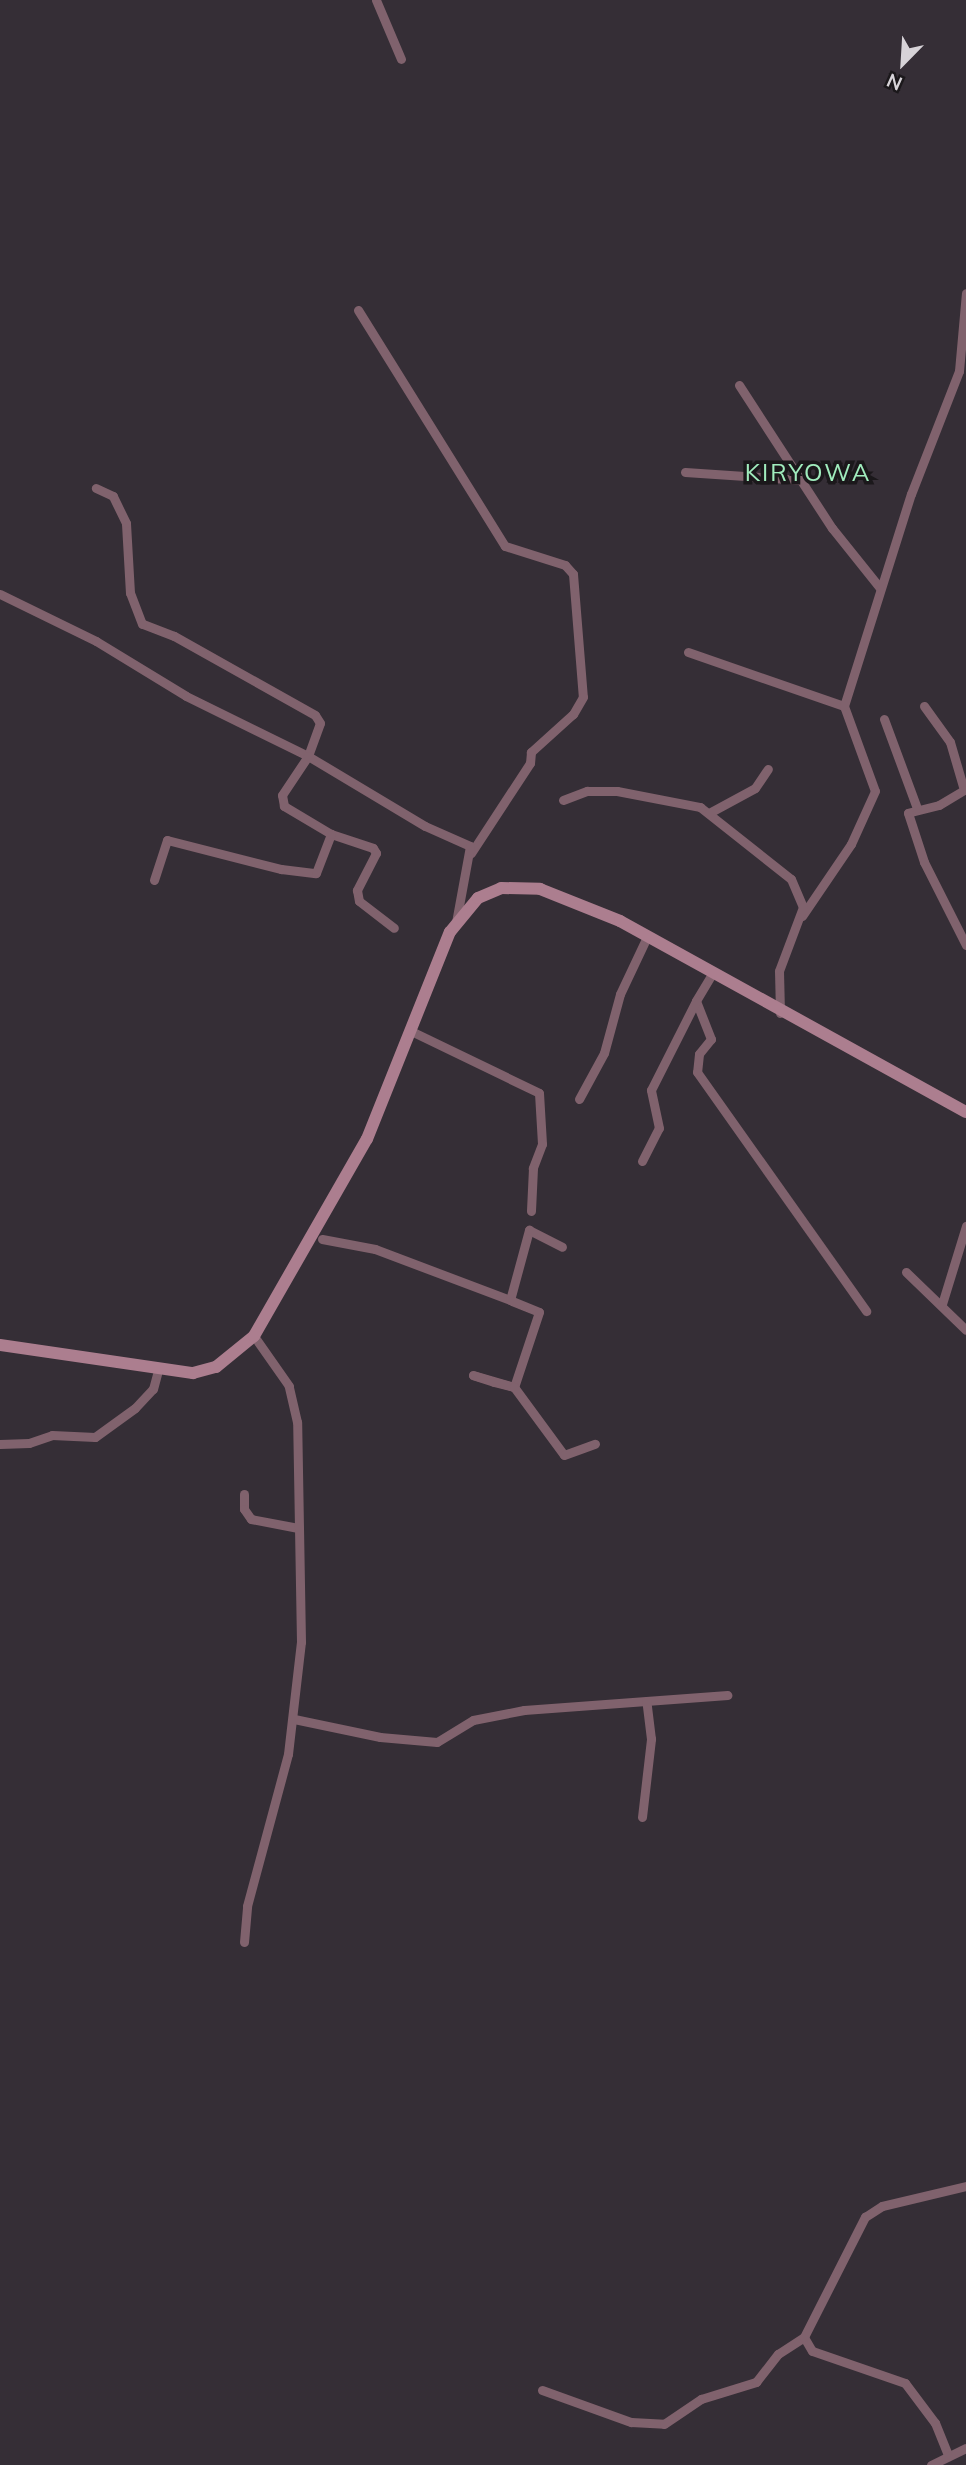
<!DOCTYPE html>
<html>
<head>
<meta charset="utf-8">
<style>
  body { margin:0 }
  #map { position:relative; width:966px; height:2465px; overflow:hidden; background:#352e36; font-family:Mulish,sans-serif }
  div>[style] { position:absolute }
  .street>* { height:9px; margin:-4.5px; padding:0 4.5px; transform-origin:4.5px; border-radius:4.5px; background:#80626d }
  .secondary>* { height:12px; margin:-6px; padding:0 6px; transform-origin:6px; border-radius:6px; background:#ac7e8f }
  span { translate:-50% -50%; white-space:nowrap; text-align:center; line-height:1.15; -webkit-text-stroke:7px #1b181b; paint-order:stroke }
  .quarter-label { font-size:24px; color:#a0ecbd; letter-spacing:2px }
  .north { position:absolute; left:868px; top:28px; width:70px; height:70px; -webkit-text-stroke:5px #1b181b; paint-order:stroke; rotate:204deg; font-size:19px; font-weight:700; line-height:28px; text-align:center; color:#d7d3d8 }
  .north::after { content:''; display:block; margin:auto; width:24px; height:32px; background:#d7d3d8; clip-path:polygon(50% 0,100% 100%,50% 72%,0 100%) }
</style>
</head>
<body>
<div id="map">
  <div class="street">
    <div style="left:376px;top:0;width:64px;rotate:67deg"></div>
    <div style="left:358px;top:310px;width:278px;rotate:58.1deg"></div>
    <div style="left:505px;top:546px;width:63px;rotate:17.6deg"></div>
    <div style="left:565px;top:565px;width:12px;rotate:48deg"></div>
    <div style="left:573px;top:574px;width:123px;rotate:85.4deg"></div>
    <div style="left:583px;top:697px;width:20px;rotate:120deg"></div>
    <div style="left:573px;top:714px;width:57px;rotate:137.9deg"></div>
    <div style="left:531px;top:752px;width:11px;rotate:95deg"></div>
    <div style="left:530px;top:763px;width:108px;rotate:123.2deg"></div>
    <div style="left:739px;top:385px;width:171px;rotate:57deg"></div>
    <div style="left:832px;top:528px;width:77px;rotate:51.3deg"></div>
    <div style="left:685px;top:472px;width:117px;rotate:3.9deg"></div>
    <div style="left:0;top:594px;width:107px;rotate:26.1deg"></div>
    <div style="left:96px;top:641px;width:105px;rotate:31.4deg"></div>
    <div style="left:186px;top:696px;width:136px;rotate:26.2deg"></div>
    <div style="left:308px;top:756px;width:35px;rotate:-70deg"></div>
    <div style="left:320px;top:723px;width:9px;rotate:-122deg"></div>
    <div style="left:315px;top:715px;width:162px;rotate:-150.7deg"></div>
    <div style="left:174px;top:636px;width:34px;rotate:-159deg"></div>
    <div style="left:142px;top:624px;width:33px;rotate:-111deg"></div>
    <div style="left:130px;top:593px;width:70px;rotate:-93.3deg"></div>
    <div style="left:126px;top:523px;width:30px;rotate:-116deg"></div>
    <div style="left:113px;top:496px;width:19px;rotate:-155deg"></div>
    <div style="left:688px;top:652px;width:165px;rotate:19.1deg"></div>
    <div style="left:844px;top:706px;width:90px;rotate:70deg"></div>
    <div style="left:875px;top:791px;width:58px;rotate:114.4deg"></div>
    <div style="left:851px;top:844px;width:87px;rotate:124.2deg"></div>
    <div style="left:844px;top:706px;width:222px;rotate:-72.5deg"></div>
    <div style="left:911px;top:494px;width:132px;rotate:-68.7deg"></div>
    <div style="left:959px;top:371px;width:78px;rotate:-84.9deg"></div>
    <div style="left:924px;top:706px;width:44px;rotate:54.2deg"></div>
    <div style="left:950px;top:742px;width:50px;rotate:73.7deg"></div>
    <div style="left:964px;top:790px;width:29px;rotate:149deg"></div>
    <div style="left:939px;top:805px;width:32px;rotate:166deg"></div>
    <div style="left:908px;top:813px;width:52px;rotate:71.9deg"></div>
    <div style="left:924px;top:862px;width:93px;rotate:63.2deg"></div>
    <div style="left:884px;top:719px;width:95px;rotate:69.7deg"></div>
    <div style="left:563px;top:800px;width:26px;rotate:-21deg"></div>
    <div style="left:587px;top:791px;width:30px"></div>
    <div style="left:617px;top:791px;width:85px;rotate:10.9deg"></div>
    <div style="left:700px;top:807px;width:116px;rotate:38.4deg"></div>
    <div style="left:791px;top:879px;width:30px;rotate:67deg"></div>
    <div style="left:803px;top:907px;width:68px;rotate:110.6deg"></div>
    <div style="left:779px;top:971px;width:42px;rotate:88.6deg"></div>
    <div style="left:709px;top:813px;width:52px;rotate:-28.5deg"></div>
    <div style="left:755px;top:788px;width:23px;rotate:-56deg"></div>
    <div style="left:331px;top:834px;width:44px;rotate:18.4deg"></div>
    <div style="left:373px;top:848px;width:6px;rotate:59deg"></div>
    <div style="left:376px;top:853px;width:42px;rotate:117.2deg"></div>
    <div style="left:357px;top:890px;width:11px;rotate:80deg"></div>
    <div style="left:359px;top:901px;width:44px;rotate:37.6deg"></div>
    <div style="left:154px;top:880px;width:42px;rotate:-72deg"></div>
    <div style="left:167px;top:840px;width:118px;rotate:14.3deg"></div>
    <div style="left:281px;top:869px;width:35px;rotate:7deg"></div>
    <div style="left:316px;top:873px;width:42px;rotate:-69deg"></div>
    <div style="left:331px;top:834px;width:55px;rotate:-149.2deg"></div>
    <div style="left:284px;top:806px;width:11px;rotate:-100deg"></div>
    <div style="left:282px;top:795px;width:47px;rotate:-56.3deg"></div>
    <div style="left:308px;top:756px;width:136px;rotate:30.9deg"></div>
    <div style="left:425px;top:826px;width:49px;rotate:24deg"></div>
    <div style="left:470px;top:846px;width:77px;rotate:100.4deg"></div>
    <div style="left:712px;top:974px;width:31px;rotate:121deg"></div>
    <div style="left:696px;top:1001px;width:41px;rotate:68.5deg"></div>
    <div style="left:711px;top:1039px;width:19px;rotate:129deg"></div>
    <div style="left:699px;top:1054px;width:18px;rotate:96deg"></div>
    <div style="left:697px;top:1072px;width:293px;rotate:54.7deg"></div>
    <div style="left:411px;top:1031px;width:142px;rotate:25.8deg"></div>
    <div style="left:539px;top:1093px;width:51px;rotate:86.6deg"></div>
    <div style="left:542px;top:1144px;width:26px;rotate:111deg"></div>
    <div style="left:533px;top:1168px;width:43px;rotate:92.7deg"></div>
    <div style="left:579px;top:1099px;width:52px;rotate:-61.5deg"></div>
    <div style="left:604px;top:1053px;width:61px;rotate:-74.8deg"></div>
    <div style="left:620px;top:994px;width:63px;rotate:-64.7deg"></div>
    <div style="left:642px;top:1161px;width:37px;rotate:-63deg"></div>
    <div style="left:659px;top:1128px;width:39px;rotate:-102deg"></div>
    <div style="left:651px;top:1090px;width:100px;rotate:-63.2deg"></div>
    <div style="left:322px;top:1239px;width:54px;rotate:10.7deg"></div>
    <div style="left:375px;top:1249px;width:144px;rotate:20.7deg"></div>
    <div style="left:510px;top:1300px;width:73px;rotate:-74.8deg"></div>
    <div style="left:529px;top:1230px;width:37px;rotate:27deg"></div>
    <div style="left:906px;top:1272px;width:83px;rotate:44deg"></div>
    <div style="left:512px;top:1301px;width:29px;rotate:22deg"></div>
    <div style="left:539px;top:1312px;width:79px;rotate:108.4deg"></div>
    <div style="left:514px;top:1387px;width:21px;rotate:-166deg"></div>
    <div style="left:494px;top:1382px;width:22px;rotate:-162deg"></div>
    <div style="left:473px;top:1375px;width:43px;rotate:16.3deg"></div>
    <div style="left:514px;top:1387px;width:84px;rotate:53.7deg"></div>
    <div style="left:564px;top:1455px;width:33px;rotate:-20deg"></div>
    <div style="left:942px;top:1304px;width:82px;rotate:-72.9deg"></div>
    <div style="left:0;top:1444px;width:29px;rotate:-2deg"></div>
    <div style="left:29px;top:1443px;width:24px;rotate:-19deg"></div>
    <div style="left:52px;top:1435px;width:43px;rotate:2.7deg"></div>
    <div style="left:95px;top:1437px;width:49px;rotate:-35.9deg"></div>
    <div style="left:135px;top:1408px;width:26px;rotate:-47deg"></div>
    <div style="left:153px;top:1389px;width:16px;rotate:-75deg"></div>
    <div style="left:244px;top:1494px;width:15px;rotate:90deg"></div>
    <div style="left:244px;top:1509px;width:12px;rotate:55deg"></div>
    <div style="left:251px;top:1519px;width:48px;rotate:10.8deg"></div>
    <div style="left:294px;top:1719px;width:88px;rotate:11.8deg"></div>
    <div style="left:380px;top:1737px;width:57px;rotate:5deg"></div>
    <div style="left:437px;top:1742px;width:42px;rotate:-31.4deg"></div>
    <div style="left:473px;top:1720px;width:52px;rotate:-11.1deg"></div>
    <div style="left:524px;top:1710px;width:204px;rotate:-4.2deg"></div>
    <div style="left:642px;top:1817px;width:79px;rotate:-83.4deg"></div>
    <div style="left:651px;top:1739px;width:38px;rotate:-97deg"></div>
    <div style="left:244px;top:1942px;width:36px;rotate:-85deg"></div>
    <div style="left:247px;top:1906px;width:157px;rotate:-74.9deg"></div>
    <div style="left:288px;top:1754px;width:113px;rotate:-83.4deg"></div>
    <div style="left:301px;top:1642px;width:220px;rotate:-91deg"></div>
    <div style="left:297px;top:1422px;width:37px;rotate:-103deg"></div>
    <div style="left:289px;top:1386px;width:61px;rotate:-125deg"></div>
    <div style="left:542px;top:2390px;width:95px;rotate:19.8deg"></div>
    <div style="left:631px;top:2422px;width:33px;rotate:3deg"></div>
    <div style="left:664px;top:2424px;width:45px;rotate:-34deg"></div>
    <div style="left:701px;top:2399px;width:58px;rotate:-17.2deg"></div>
    <div style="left:756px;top:2382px;width:36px;rotate:-52deg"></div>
    <div style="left:778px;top:2354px;width:31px;rotate:-33deg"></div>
    <div style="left:948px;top:2455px;width:35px;rotate:-112deg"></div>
    <div style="left:935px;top:2423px;width:50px;rotate:-126.9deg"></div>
    <div style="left:905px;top:2383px;width:98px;rotate:-161deg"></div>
    <div style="left:812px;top:2351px;width:16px;rotate:-120deg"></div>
    <div style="left:804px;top:2337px;width:135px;rotate:-63.1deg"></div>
    <div style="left:865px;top:2217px;width:20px;rotate:-33deg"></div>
    <div style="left:882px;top:2206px;width:86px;rotate:-13.4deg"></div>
    <div style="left:931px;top:2465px;width:39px;rotate:-26deg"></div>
  </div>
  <div class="secondary">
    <div style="left:0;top:1345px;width:195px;rotate:8.3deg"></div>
    <div style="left:193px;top:1373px;width:24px;rotate:-15deg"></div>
    <div style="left:216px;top:1367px;width:49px;rotate:-39.2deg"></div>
    <div style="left:254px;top:1336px;width:227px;rotate:-60.2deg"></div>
    <div style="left:367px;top:1139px;width:223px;rotate:-68.2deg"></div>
    <div style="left:450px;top:932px;width:44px;rotate:-50.5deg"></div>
    <div style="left:478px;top:898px;width:25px;rotate:-23deg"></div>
    <div style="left:501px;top:888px;width:39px;rotate:1deg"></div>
    <div style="left:540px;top:889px;width:86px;rotate:21.8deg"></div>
    <div style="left:620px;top:921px;width:395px;rotate:28.9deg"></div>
  </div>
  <div class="quarter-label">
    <span style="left:808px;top:473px">KIRYOWA</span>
  </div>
  <div class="north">N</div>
</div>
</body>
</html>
